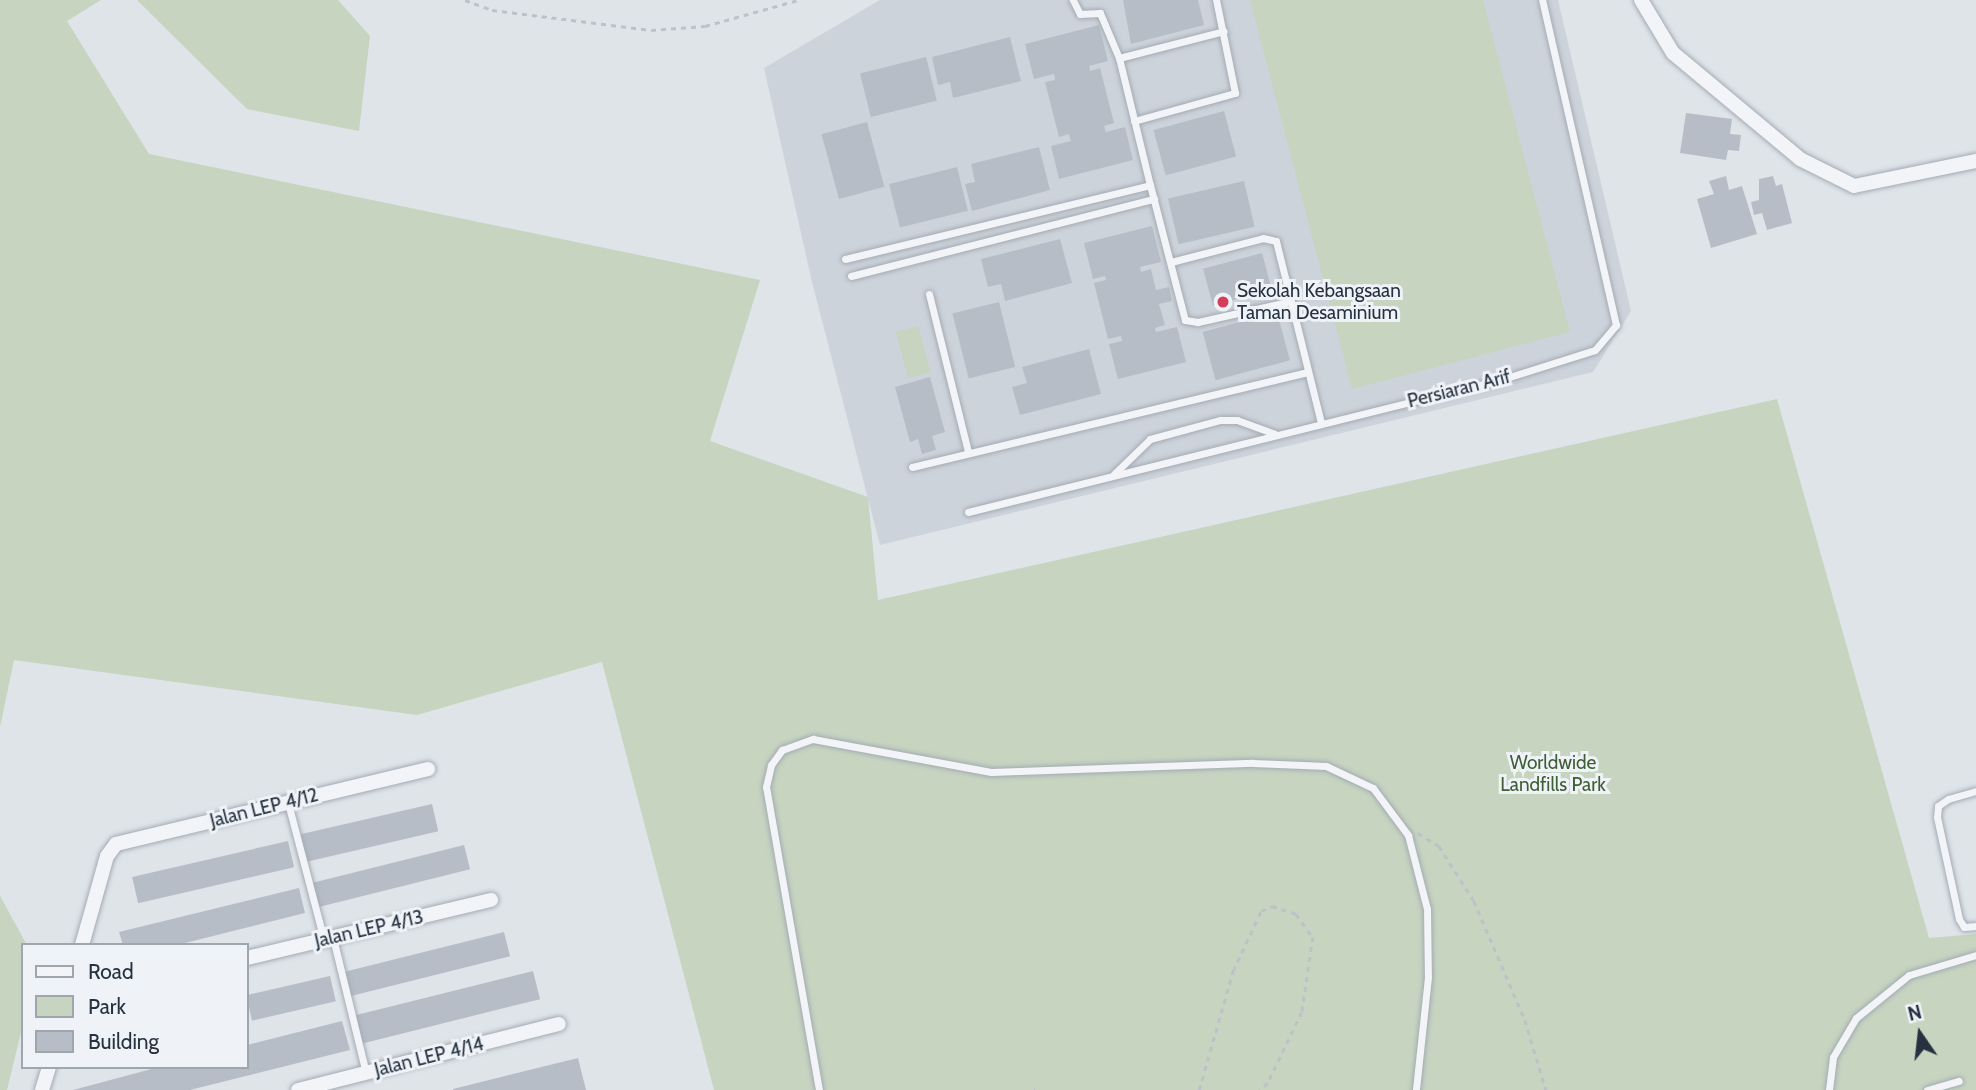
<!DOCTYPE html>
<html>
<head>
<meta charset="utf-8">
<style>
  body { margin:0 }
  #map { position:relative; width:1976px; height:1090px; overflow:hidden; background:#dfe4e9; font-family:Cabin,sans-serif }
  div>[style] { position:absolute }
  .built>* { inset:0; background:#cdd3db }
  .green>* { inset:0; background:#c6d4c0; transform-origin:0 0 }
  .building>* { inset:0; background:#b6bdc6; transform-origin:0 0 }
  .path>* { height:2.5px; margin-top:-1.25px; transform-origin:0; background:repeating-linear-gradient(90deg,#bdc2c8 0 5px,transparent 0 10px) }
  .roads { filter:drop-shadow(0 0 2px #a4abb3) drop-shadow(0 0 2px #a4abb3) }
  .service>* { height:7px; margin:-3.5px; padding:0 3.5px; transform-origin:3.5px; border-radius:3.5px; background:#f2f4f7 }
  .minor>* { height:14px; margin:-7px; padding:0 7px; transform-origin:7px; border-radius:7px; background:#f2f4f7 }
  .dots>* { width:19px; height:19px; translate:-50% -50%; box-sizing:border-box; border:4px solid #eff3f7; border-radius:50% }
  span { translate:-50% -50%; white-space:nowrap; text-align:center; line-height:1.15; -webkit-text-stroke:6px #eff3f7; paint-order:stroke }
  .poi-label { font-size:19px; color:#273241 }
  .left { translate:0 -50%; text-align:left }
  .street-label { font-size:19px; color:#273241 }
  .park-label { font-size:19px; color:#3e5e34 }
  .legend { position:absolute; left:21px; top:943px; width:228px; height:126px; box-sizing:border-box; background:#eff3f7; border:2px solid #9fa6ae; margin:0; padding:9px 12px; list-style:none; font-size:21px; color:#273241 }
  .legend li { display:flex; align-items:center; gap:14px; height:35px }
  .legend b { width:35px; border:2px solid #9fa6ae }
  .north { position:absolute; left:1885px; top:999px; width:70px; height:70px; -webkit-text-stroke:5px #eff3f7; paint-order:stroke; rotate:346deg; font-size:19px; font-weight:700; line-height:28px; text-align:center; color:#273241 }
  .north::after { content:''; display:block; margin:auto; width:24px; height:32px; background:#273241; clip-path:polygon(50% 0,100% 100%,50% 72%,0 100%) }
</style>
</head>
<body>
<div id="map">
  <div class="built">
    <div style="clip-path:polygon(880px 0,1558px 0,1631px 311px,1593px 372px,880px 545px,812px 282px,764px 68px)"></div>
  </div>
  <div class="green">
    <div style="clip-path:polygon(0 0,101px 0,67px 21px,149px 154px,760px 280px,710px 441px,868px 497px,878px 600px,1777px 399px,1929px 938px,1976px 934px,1976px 1090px,714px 1090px,602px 662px,417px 715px,14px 660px,0 727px)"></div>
    <div style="clip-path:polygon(137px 0,338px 0,370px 36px,359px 131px,247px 109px)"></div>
    <div style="clip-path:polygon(1250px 0,1483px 0,1570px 332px,1352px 389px)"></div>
    <div style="left:918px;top:326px;width:48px;height:23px;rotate:75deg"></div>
    <div style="clip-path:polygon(0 896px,27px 945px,23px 945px,23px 1024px,7px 1090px,0 1090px)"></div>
  </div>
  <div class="building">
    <div style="clip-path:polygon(1123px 0,1198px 0,1204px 25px,1131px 44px)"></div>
    <div style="clip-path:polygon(1099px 25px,1108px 61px,1089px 66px,1090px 71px,1100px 68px,1114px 123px,1104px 126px,1106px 132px,1125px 127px,1133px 160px,1059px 179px,1051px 146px,1071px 141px,1069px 134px,1059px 137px,1045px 82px,1055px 80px,1054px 74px,1034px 79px,1025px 44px)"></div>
    <div style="clip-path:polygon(1010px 37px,1021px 81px,953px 98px,950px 82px,938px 85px,932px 57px)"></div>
    <div style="left:926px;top:57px;width:45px;height:68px;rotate:76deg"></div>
    <div style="left:1224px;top:111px;width:47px;height:73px;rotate:75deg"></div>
    <div style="clip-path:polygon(1686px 113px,1732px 119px,1730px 134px,1741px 135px,1739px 151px,1728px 150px,1726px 160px,1680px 153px)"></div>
    <div style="left:867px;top:122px;width:67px;height:47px;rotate:75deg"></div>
    <div style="clip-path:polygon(1039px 147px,1050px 190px,972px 211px,965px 184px,975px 182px,971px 164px)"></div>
    <div style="left:957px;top:167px;width:45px;height:70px;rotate:76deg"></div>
    <div style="clip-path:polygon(1726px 176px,1729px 190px,1742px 186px,1757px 234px,1711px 248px,1697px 199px,1714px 194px,1709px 181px)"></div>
    <div style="clip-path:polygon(1773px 176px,1776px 186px,1782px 184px,1792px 223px,1767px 230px,1762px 213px,1754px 215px,1751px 202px,1759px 200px,1759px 179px)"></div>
    <div style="left:1244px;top:181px;width:47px;height:78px;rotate:77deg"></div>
    <div style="clip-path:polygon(1152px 226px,1161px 262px,1140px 267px,1141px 272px,1151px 269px,1156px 290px,1169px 287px,1172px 301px,1159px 304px,1165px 325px,1155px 328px,1156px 332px,1177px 327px,1186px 362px,1118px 379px,1109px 344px,1122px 341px,1121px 336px,1108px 339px,1094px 283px,1106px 280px,1105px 276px,1093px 279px,1084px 243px)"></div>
    <div style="clip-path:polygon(1060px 239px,1072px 283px,1005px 301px,1001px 284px,988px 287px,981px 259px)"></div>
    <div style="left:1262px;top:253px;width:38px;height:61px;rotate:75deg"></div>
    <div style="left:999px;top:302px;width:67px;height:48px;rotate:76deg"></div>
    <div style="left:1277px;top:312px;width:50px;height:77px;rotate:75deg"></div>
    <div style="clip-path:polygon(1089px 349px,1101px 394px,1020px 415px,1012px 387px,1027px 383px,1022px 367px)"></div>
    <div style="clip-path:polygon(930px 377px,945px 432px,932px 436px,936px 450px,922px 454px,918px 439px,910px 442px,895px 387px)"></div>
    <div style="left:432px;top:804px;width:28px;height:135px;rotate:77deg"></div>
    <div style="left:288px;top:841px;width:27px;height:160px;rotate:77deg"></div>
    <div style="left:464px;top:845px;width:25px;height:156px;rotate:76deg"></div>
    <div style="clip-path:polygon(299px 888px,305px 913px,177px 945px,123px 945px,119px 932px)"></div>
    <div style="left:504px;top:932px;width:25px;height:165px;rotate:76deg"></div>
    <div style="left:533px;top:971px;width:29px;height:183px;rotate:76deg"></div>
    <div style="left:330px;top:976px;width:26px;height:86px;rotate:77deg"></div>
    <div style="clip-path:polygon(342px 1021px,350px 1050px,190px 1090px,73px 1090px,159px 1067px,247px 1067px,247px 1045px)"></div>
    <div style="clip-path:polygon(578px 1058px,586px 1090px,453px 1090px,453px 1089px)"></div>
  </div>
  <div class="path">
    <div style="left:465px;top:0;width:29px;rotate:20deg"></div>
    <div style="left:492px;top:10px;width:160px;rotate:7.2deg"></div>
    <div style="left:651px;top:30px;width:54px;rotate:-4.2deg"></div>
    <div style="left:705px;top:26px;width:97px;rotate:-15.6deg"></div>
    <div style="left:1418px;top:833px;width:25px;rotate:32deg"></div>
    <div style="left:1439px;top:846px;width:65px;rotate:57.5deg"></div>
    <div style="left:1474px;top:901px;width:129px;rotate:66.8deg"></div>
    <div style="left:1525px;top:1020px;width:73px;rotate:73.3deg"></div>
    <div style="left:1034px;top:1090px;width:1px"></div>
    <div style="left:1199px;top:1090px;width:124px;rotate:-74.1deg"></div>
    <div style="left:1233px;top:971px;width:66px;rotate:-65deg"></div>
    <div style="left:1261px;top:911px;width:12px;rotate:-24deg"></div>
    <div style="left:1272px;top:906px;width:25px;rotate:18deg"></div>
    <div style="left:1296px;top:914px;width:29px;rotate:54deg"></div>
    <div style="left:1313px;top:937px;width:76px;rotate:98.3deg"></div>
    <div style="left:1302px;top:1012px;width:79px;rotate:115.6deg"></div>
    <div style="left:1268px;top:1083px;width:11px;rotate:139deg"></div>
  </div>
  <div class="roads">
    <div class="service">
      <div style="left:1119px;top:58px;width:108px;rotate:-14.4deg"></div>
      <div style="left:1134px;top:121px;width:105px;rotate:-15.5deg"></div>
      <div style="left:1235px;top:93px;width:95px;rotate:-101.5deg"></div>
      <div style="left:1150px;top:185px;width:139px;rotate:75.5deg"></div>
      <div style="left:1185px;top:320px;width:13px;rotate:9deg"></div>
      <div style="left:1198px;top:322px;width:95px;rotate:-12.7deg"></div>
      <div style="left:845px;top:259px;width:314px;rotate:-13.6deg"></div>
      <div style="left:1150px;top:185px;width:131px;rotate:-103.7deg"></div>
      <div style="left:1119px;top:58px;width:49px;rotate:-112.9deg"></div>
      <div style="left:1100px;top:13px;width:20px;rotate:177deg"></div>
      <div style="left:1080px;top:14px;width:16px;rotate:-117deg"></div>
      <div style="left:1171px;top:262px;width:95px;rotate:-14.6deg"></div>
      <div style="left:1263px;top:238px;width:13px;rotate:13deg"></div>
      <div style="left:1276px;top:241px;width:187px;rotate:76.1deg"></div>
      <div style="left:851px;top:276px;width:313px;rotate:-14.3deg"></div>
      <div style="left:929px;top:294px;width:163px;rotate:76.1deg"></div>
      <div style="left:912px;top:467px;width:407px;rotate:-13.5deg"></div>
      <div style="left:1114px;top:474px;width:50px;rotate:-44.2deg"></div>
      <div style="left:1150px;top:439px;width:73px;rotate:-15.2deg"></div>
      <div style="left:1220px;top:420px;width:17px"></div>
      <div style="left:1237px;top:420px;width:40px;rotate:20.2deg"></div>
      <div style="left:968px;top:512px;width:551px;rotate:-13.96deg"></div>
      <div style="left:1503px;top:379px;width:96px;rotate:-17.5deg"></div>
      <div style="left:1595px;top:350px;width:33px;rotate:-50deg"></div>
      <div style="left:1616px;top:325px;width:333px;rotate:-102.8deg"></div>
      <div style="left:1976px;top:791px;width:29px;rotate:164deg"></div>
      <div style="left:1948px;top:799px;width:12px;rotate:145deg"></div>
      <div style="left:1938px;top:806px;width:11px;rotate:95deg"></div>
      <div style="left:1937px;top:817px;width:104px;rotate:77.8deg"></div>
      <div style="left:1959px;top:919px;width:9px;rotate:58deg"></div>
      <div style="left:1964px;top:927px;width:12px;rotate:-5deg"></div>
      <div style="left:288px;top:803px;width:142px;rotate:75.3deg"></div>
      <div style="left:333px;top:938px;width:139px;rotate:76.3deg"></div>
      <div style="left:819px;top:1090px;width:308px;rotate:-99.9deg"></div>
      <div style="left:766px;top:787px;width:23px;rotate:-77deg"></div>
      <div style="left:771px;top:765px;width:19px;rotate:-54deg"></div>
      <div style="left:782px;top:750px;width:33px;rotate:-20deg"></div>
      <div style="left:813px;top:739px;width:181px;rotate:10.5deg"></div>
      <div style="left:991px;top:772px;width:262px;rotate:-2deg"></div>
      <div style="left:1253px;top:763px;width:73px;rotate:2.4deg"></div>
      <div style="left:1326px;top:766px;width:52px;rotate:25.1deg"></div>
      <div style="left:1373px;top:788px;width:59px;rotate:53.3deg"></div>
      <div style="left:1408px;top:835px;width:76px;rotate:75.6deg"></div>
      <div style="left:1427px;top:909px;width:68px;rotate:89.2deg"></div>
      <div style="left:1428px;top:977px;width:114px;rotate:96.1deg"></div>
      <div style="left:1829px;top:1090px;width:33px;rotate:-83deg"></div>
      <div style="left:1833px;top:1057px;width:45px;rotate:-59.5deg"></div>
      <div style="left:1856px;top:1018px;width:68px;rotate:-39.1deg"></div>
      <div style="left:1909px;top:975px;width:70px;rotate:-16.6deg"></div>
      <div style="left:1927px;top:1090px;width:33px;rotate:-16deg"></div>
    </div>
    <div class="minor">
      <div style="left:1641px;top:0;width:62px;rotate:58.9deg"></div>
      <div style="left:1673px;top:53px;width:165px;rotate:39.8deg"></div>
      <div style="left:1800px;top:159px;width:60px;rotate:26.6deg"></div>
      <div style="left:1854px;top:186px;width:125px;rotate:-11.6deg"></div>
      <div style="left:82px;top:945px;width:92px;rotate:-74.3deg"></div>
      <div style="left:107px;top:856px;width:15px;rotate:-53deg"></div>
      <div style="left:116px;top:844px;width:321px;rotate:-13.5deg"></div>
      <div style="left:247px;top:958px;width:251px;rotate:-13.4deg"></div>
      <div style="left:42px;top:1090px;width:24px;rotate:-73deg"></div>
      <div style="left:298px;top:1090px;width:269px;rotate:-14.2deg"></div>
    </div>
  </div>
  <div class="dots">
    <div style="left:1223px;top:302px;background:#d53e5b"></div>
  </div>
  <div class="poi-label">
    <span class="left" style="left:1237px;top:302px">Sekolah Kebangsaan<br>Taman Desaminium</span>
  </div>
  <div class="street-label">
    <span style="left:1459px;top:389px;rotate:-14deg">Persiaran Arif</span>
    <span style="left:264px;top:808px;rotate:-14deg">Jalan LEP 4/12</span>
    <span style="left:369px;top:929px;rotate:-13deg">Jalan LEP 4/13</span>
    <span style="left:429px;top:1057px;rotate:-14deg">Jalan LEP 4/14</span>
  </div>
  <div class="park-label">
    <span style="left:1553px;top:774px">Worldwide<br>Landfills Park</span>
  </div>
  <ul class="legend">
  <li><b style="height:9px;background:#f2f4f7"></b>Road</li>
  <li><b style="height:19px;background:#c6d4c0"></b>Park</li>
  <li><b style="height:19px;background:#b6bdc6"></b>Building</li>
  </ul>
  <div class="north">N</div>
</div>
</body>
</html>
